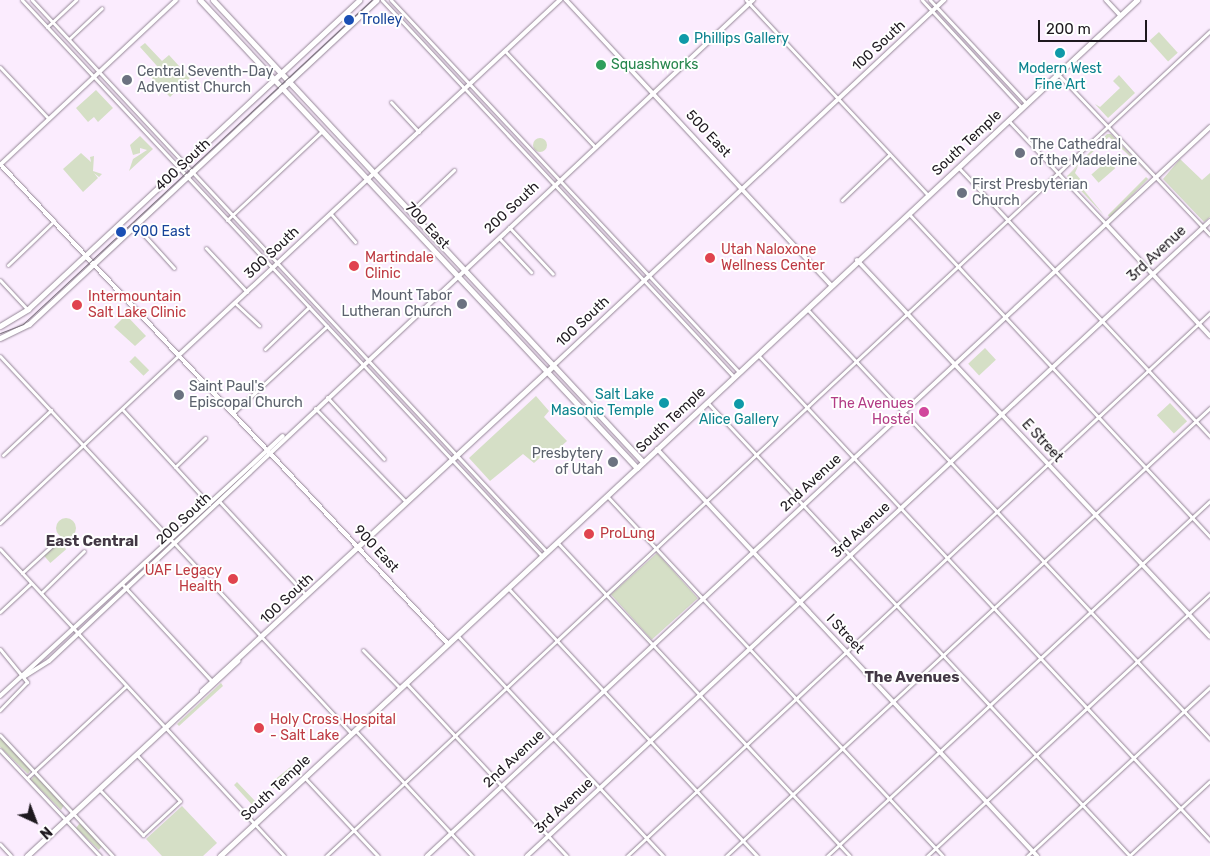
<!DOCTYPE html>
<html>
<head>
<meta charset="utf-8">
<style>
  body { margin:0 }
  #map { position:relative; width:1210px; height:856px; overflow:hidden; background:#fbecfe; font-family:Rubik,sans-serif }
  div>[style] { position:absolute }
  .green>* { inset:0; background:#d5dfc6; transform-origin:0 0 }
  .round { border-radius:50% }
  .roads { filter:drop-shadow(0 0 1px #948696) drop-shadow(0 0 1px #948696) }
  .minor>* { height:3px; margin:-1.5px; padding:0 1.5px; transform-origin:1.5px; border-radius:1.5px; background:#fff }
  .tertiary>* { height:4px; margin:-2px; padding:0 2px; transform-origin:2px; border-radius:2px; background:#fff }
  .secondary>* { height:4.5px; margin:-2.25px; padding:0 2.25px; transform-origin:2.25px; border-radius:2.25px; background:#fff }
  .primary>* { height:5px; margin:-2.5px; padding:0 2.5px; transform-origin:2.5px; border-radius:2.5px; background:#fff }
  .tram>* { height:1px; margin:-0.5px; padding:0 0.5px; transform-origin:0.5px; border-radius:0.5px; background:#79707b }
  .dots>* { width:14px; height:14px; translate:-50% -50%; box-sizing:border-box; border:2px solid #fff; border-radius:50% }
  span { translate:-50% -50%; white-space:nowrap; text-align:center; line-height:1.15; -webkit-text-stroke:4px #fff; paint-order:stroke }
  .transit-label { font-size:14px; color:#164399 }
  .left { translate:0 -50%; text-align:left }
  .culture-label { font-size:14px; color:#0d838f }
  .right { translate:-100% -50%; text-align:right }
  .street-label { font-size:14px; color:#1e191f }
  .leisure-label { font-size:14px; color:#27864d }
  .worship-label { font-size:14px; color:#5b616d }
  .health-label { font-size:14px; color:#be3a42 }
  .hotel-label { font-size:14px; color:#b23c85 }
  .neighbourhood-label { font-size:15px; color:#423744; font-weight:700 }
  .north { position:absolute; left:10px; top:796px; width:50px; height:50px; -webkit-text-stroke:4px #fff; paint-order:stroke; rotate:137deg; font-size:14px; font-weight:700; line-height:20px; text-align:center; color:#1e191f }
  .north::after { content:''; display:block; margin:auto; width:18px; height:22px; background:#1e191f; clip-path:polygon(50% 0,100% 100%,50% 72%,0 100%) }
  .scale { position:absolute; left:1038px; top:20px; width:109px; height:22px; box-sizing:border-box; border:2px solid #1e191f; border-top:0; padding-left:6px; font-size:15px; line-height:18px; white-space:nowrap; color:#1e191f; -webkit-text-stroke:4px #fff; paint-order:stroke }
</style>
</head>
<body>
<div id="map">
  <div class="green">
    <div style="left:1159px;top:32px;width:28px;height:13px;rotate:48deg"></div>
    <div style="clip-path:polygon(145px 43px,162px 61px,169px 55px,190px 78px,170px 97px,148px 74px,157px 66px,140px 47px)"></div>
    <div style="clip-path:polygon(1119px 75px,1135px 93px,1108px 118px,1095px 104px,1100px 107px,1120px 88px,1113px 81px)"></div>
    <div style="clip-path:polygon(96px 90px,113px 108px,98px 122px,94px 117px,88px 122px,76px 108px)"></div>
    <div style="clip-path:polygon(1107px 134px,1111px 134px,1149px 174px,1109px 137px,1069px 174px)"></div>
    <div style="clip-path:polygon(140px 136px,153px 149px,129px 171px,133px 159px,147px 150px,140px 148px,140px 153px,133px 155px,130px 145px)"></div>
    <div class="round" style="left:533px;top:138px;width:14px;height:14px"></div>
    <div style="clip-path:polygon(81px 153px,91px 162px,90px 157px,94px 156px,93px 171px,102px 174px,99px 177px,94px 173px,98px 178px,83px 192px,63px 169px)"></div>
    <div style="clip-path:polygon(1180px 159px,1202px 180px,1210px 173px,1210px 217px,1204px 222px,1163px 179px)"></div>
    <div style="left:1108px;top:160px;width:11px;height:22px;rotate:49deg"></div>
    <div style="clip-path:polygon(1078px 166px,1075px 173px,1081px 180px,1078px 183px,1104px 215px,1067px 176px)"></div>
    <div style="left:1146px;top:177px;width:3px;height:54px;rotate:45deg"></div>
    <div style="clip-path:polygon(126px 315px,146px 336px,135px 346px,114px 327px)"></div>
    <div style="left:985px;top:348px;width:16px;height:23px;rotate:47deg"></div>
    <div style="left:135px;top:356px;width:20px;height:8px;rotate:45deg"></div>
    <div style="clip-path:polygon(536px 396px,549px 411px,544px 417px,567px 441px,548px 458px,543px 455px,534px 463px,523px 454px,490px 481px,469px 458px)"></div>
    <div style="left:1170px;top:403px;width:25px;height:18px;rotate:47deg"></div>
    <div class="round" style="left:56px;top:518px;width:20px;height:20px"></div>
    <div style="left:59px;top:541px;width:11px;height:21px;rotate:49deg"></div>
    <div style="left:657px;top:553px;width:61px;height:62px;rotate:48deg"></div>
    <div style="clip-path:polygon(221px 683px,223px 686px,179px 726px,177px 724px)"></div>
    <div style="clip-path:polygon(0 736px,31px 769px,28px 774px,0 747px)"></div>
    <div style="left:299px;top:760px;width:6px;height:38px;rotate:51deg"></div>
    <div style="clip-path:polygon(35px 775px,64px 805px,61px 810px,31px 780px)"></div>
    <div style="clip-path:polygon(237px 782px,256px 802px,273px 792px,255px 808px,234px 785px)"></div>
    <div style="clip-path:polygon(182px 806px,217px 843px,203px 856px,162px 856px,146px 839px)"></div>
    <div style="clip-path:polygon(80px 823px,102px 846px,99px 850px,76px 828px)"></div>
  </div>
  <div class="roads">
    <div class="minor">
      <div style="left:22px;top:0;width:761px;rotate:46.92deg"></div>
      <div style="left:32px;top:0;width:755px;rotate:46.99deg"></div>
      <div style="left:382px;top:0;width:516px;rotate:46.96deg"></div>
      <div style="left:391px;top:0;width:509px;rotate:46.91deg"></div>
      <div style="left:746px;top:0;width:267px;rotate:47deg"></div>
      <div style="left:922px;top:0;width:146px;rotate:47.2deg"></div>
      <div style="left:930px;top:0;width:141px;rotate:47deg"></div>
      <div style="left:47px;top:27px;width:40px;rotate:-43deg"></div>
      <div style="left:69px;top:39px;width:45px;rotate:-43.2deg"></div>
      <div style="left:505px;top:51px;width:132px;rotate:46.8deg"></div>
      <div style="left:0;top:67px;width:71px;rotate:46.7deg"></div>
      <div style="left:1058px;top:74px;width:221px;rotate:46.6deg"></div>
      <div style="left:391px;top:102px;width:41px;rotate:47deg"></div>
      <div style="left:1008px;top:120px;width:143px;rotate:46.7deg"></div>
      <div style="left:958px;top:167px;width:369px;rotate:46.9deg"></div>
      <div style="left:842px;top:200px;width:66px;rotate:-43.8deg"></div>
      <div style="left:410px;top:212px;width:61px;rotate:-43.7deg"></div>
      <div style="left:331px;top:214px;width:37px;rotate:49deg"></div>
      <div style="left:909px;top:214px;width:442px;rotate:47deg"></div>
      <div style="left:227px;top:220px;width:130px;rotate:-43.1deg"></div>
      <div style="left:135px;top:225px;width:58px;rotate:47.8deg"></div>
      <div style="left:509px;top:227px;width:64px;rotate:46.9deg"></div>
      <div style="left:499px;top:238px;width:47px;rotate:46.7deg"></div>
      <div style="left:206px;top:248px;width:60px;rotate:47deg"></div>
      <div style="left:8px;top:265px;width:64px;rotate:-43.7deg"></div>
      <div style="left:0;top:280px;width:40px;rotate:47deg"></div>
      <div style="left:235px;top:303px;width:33px;rotate:43deg"></div>
      <div style="left:807px;top:309px;width:589px;rotate:46.86deg"></div>
      <div style="left:265px;top:349px;width:61px;rotate:-43.7deg"></div>
      <div style="left:758px;top:355px;width:663px;rotate:47.02deg"></div>
      <div style="left:0;top:356px;width:515px;rotate:47.05deg"></div>
      <div style="left:327px;top:397px;width:84px;rotate:47.4deg"></div>
      <div style="left:708px;top:403px;width:619px;rotate:47.03deg"></div>
      <div style="left:315px;top:408px;width:131px;rotate:45.9deg"></div>
      <div style="left:122px;top:409px;width:129px;rotate:47.5deg"></div>
      <div style="left:233px;top:413px;width:128px;rotate:-42.8deg"></div>
      <div style="left:3px;top:455px;width:66px;rotate:-43.2deg"></div>
      <div style="left:175px;top:467px;width:42px;rotate:-44deg"></div>
      <div style="left:607px;top:496px;width:492px;rotate:47deg"></div>
      <div style="left:219px;top:501px;width:128px;rotate:47.2deg"></div>
      <div style="left:0;top:523px;width:245px;rotate:-43.2deg"></div>
      <div style="left:557px;top:542px;width:429px;rotate:47deg"></div>
      <div style="left:0;top:549px;width:418px;rotate:47.2deg"></div>
      <div style="left:22px;top:573px;width:49px;rotate:-42.5deg"></div>
      <div style="left:122px;top:584px;width:131px;rotate:47.2deg"></div>
      <div style="left:508px;top:588px;width:366px;rotate:47.1deg"></div>
      <div style="left:41px;top:593px;width:60px;rotate:-44.3deg"></div>
      <div style="left:0;top:612px;width:42px;rotate:-43.1deg"></div>
      <div style="left:457px;top:635px;width:302px;rotate:47deg"></div>
      <div style="left:0;top:649px;width:43px;rotate:50.7deg"></div>
      <div style="left:27px;top:682px;width:39px;rotate:134deg"></div>
      <div style="left:363px;top:650px;width:53px;rotate:45.8deg"></div>
      <div style="left:406px;top:683px;width:236px;rotate:47.1deg"></div>
      <div style="left:355px;top:730px;width:172px;rotate:47.1deg"></div>
      <div style="left:0;top:735px;width:166px;rotate:47deg"></div>
      <div style="left:0;top:750px;width:146px;rotate:46.7deg"></div>
      <div style="left:304px;top:777px;width:108px;rotate:46.9deg"></div>
      <div style="left:27px;top:778px;width:135px;rotate:-42.9deg"></div>
      <div style="left:99px;top:789px;width:64px;rotate:46.3deg"></div>
      <div style="left:143px;top:835px;width:50px;rotate:-42.6deg"></div>
      <div style="left:180px;top:801px;width:64px;rotate:-133.1deg"></div>
      <div style="left:0;top:844px;width:16px;rotate:47deg"></div>
      <div style="left:326px;top:856px;width:1209px;rotate:-43.02deg"></div>
      <div style="left:627px;top:856px;width:797px;rotate:-42.97deg"></div>
      <div style="left:726px;top:856px;width:660px;rotate:-42.79deg"></div>
      <div style="left:827px;top:856px;width:522px;rotate:-42.83deg"></div>
      <div style="left:927px;top:856px;width:386px;rotate:-42.8deg"></div>
      <div style="left:1027px;top:856px;width:249px;rotate:-42.7deg"></div>
      <div style="left:1129px;top:856px;width:110px;rotate:-42.8deg"></div>
    </div>
    <div class="tertiary">
      <div style="left:566px;top:0;width:389px;rotate:47.1deg"></div>
      <div style="left:1106px;top:0;width:21px;rotate:47deg"></div>
      <div style="left:0;top:164px;width:657px;rotate:46.97deg"></div>
      <div style="left:1px;top:164px;width:240px;rotate:-43.1deg"></div>
      <div style="left:1106px;top:224px;width:153px;rotate:47.1deg"></div>
      <div style="left:857px;top:260px;width:516px;rotate:46.88deg"></div>
      <div style="left:179px;top:355px;width:521px;rotate:-42.98deg"></div>
      <div style="left:553px;top:366px;width:536px;rotate:-43.11deg"></div>
      <div style="left:657px;top:449px;width:557px;rotate:46.96deg"></div>
      <div style="left:25px;top:676px;width:28px;rotate:-32deg"></div>
      <div style="left:49px;top:661px;width:966px;rotate:-43.2deg"></div>
      <div style="left:0;top:696px;width:384px;rotate:-42.6deg"></div>
      <div style="left:427px;top:856px;width:1070px;rotate:-42.95deg"></div>
      <div style="left:527px;top:856px;width:933px;rotate:-42.91deg"></div>
    </div>
    <div class="secondary">
      <div style="left:202px;top:691px;width:478px;rotate:-42.8deg"></div>
      <div style="left:27px;top:856px;width:287px;rotate:-42.9deg"></div>
      <div style="left:220px;top:856px;width:570px;rotate:-42.94deg"></div>
    </div>
    <div class="primary">
      <div style="left:200px;top:0;width:640px;rotate:46.96deg"></div>
      <div style="left:637px;top:468px;width:685px;rotate:-43.11deg"></div>
      <div style="left:213px;top:0;width:631px;rotate:47.05deg"></div>
      <div style="left:0;top:326px;width:33px;rotate:-31deg"></div>
      <div style="left:28px;top:309px;width:453px;rotate:-43deg"></div>
      <div style="left:0;top:338px;width:32px;rotate:-26deg"></div>
      <div style="left:29px;top:324px;width:475px;rotate:-43deg"></div>
    </div>
  </div>
  <div class="tram">
    <div style="left:0;top:333px;width:25px;rotate:-21deg"></div>
    <div style="left:23px;top:324px;width:476px;rotate:-42.9deg"></div>
  </div>
  <div class="dots">
    <div style="left:349px;top:20px;background:#1a4fb4"></div>
    <div style="left:684px;top:39px;background:#0f9aa8"></div>
    <div style="left:1060px;top:53px;background:#0f9aa8"></div>
    <div style="left:601px;top:65px;background:#2e9e5b"></div>
    <div style="left:127px;top:80px;background:#6b7280"></div>
    <div style="left:1020px;top:153px;background:#6b7280"></div>
    <div style="left:962px;top:193px;background:#6b7280"></div>
    <div style="left:121px;top:232px;background:#1a4fb4"></div>
    <div style="left:710px;top:258px;background:#e0444e"></div>
    <div style="left:354px;top:266px;background:#e0444e"></div>
    <div style="left:462px;top:304px;background:#6b7280"></div>
    <div style="left:77px;top:305px;background:#e0444e"></div>
    <div style="left:179px;top:395px;background:#6b7280"></div>
    <div style="left:664px;top:403px;background:#0f9aa8"></div>
    <div style="left:739px;top:404px;background:#0f9aa8"></div>
    <div style="left:924px;top:412px;background:#d1479c"></div>
    <div style="left:613px;top:462px;background:#6b7280"></div>
    <div style="left:589px;top:534px;background:#e0444e"></div>
    <div style="left:233px;top:579px;background:#e0444e"></div>
    <div style="left:259px;top:728px;background:#e0444e"></div>
  </div>
  <div class="transit-label">
    <span class="left" style="left:360px;top:20px">Trolley</span>
    <span class="left" style="left:132px;top:232px">900 East</span>
  </div>
  <div class="culture-label">
    <span class="left" style="left:694px;top:39px">Phillips Gallery</span>
    <span style="left:1060px;top:77px">Modern West<br>Fine Art</span>
    <span class="right" style="left:654px;top:403px">Salt Lake<br>Masonic Temple</span>
    <span style="left:739px;top:420px">Alice Gallery</span>
  </div>
  <div class="street-label">
    <span style="left:879px;top:46px;rotate:-43deg">100 South</span>
    <span style="left:708px;top:134px;rotate:47deg">500 East</span>
    <span style="left:967px;top:143px;rotate:-43deg">South Temple</span>
    <span style="left:183px;top:165px;rotate:-43deg">400 South</span>
    <span style="left:512px;top:208px;rotate:-43deg">200 South</span>
    <span style="left:427px;top:226px;rotate:47deg">700 East</span>
    <span style="left:272px;top:253px;rotate:-43deg">300 South</span>
    <span style="left:1157px;top:254px;rotate:-43deg">3rd Avenue</span>
    <span style="left:583px;top:322px;rotate:-43deg">100 South</span>
    <span style="left:671px;top:420px;rotate:-43deg">South Temple</span>
    <span style="left:1042px;top:441px;rotate:47deg">E Street</span>
    <span style="left:811px;top:483px;rotate:-43deg">2nd Avenue</span>
    <span style="left:184px;top:519px;rotate:-43deg">200 South</span>
    <span style="left:861px;top:530px;rotate:-43deg">3rd Avenue</span>
    <span style="left:376px;top:549px;rotate:47deg">900 East</span>
    <span style="left:287px;top:599px;rotate:-43deg">100 South</span>
    <span style="left:845px;top:634px;rotate:47deg">I Street</span>
    <span style="left:514px;top:759px;rotate:-43deg">2nd Avenue</span>
    <span style="left:276px;top:788px;rotate:-43deg">South Temple</span>
    <span style="left:564px;top:806px;rotate:-43deg">3rd Avenue</span>
  </div>
  <div class="leisure-label">
    <span class="left" style="left:611px;top:65px">Squashworks</span>
  </div>
  <div class="worship-label">
    <span class="left" style="left:137px;top:80px">Central Seventh-Day<br>Adventist Church</span>
    <span class="left" style="left:1030px;top:153px">The Cathedral<br>of the Madeleine</span>
    <span class="left" style="left:972px;top:193px">First Presbyterian<br>Church</span>
    <span class="right" style="left:452px;top:304px">Mount Tabor<br>Lutheran Church</span>
    <span class="left" style="left:189px;top:395px">Saint Paul's<br>Episcopal Church</span>
    <span class="right" style="left:603px;top:462px">Presbytery<br>of Utah</span>
  </div>
  <div class="health-label">
    <span class="left" style="left:721px;top:258px">Utah Naloxone<br>Wellness Center</span>
    <span class="left" style="left:365px;top:266px">Martindale<br>Clinic</span>
    <span class="left" style="left:88px;top:305px">Intermountain<br>Salt Lake Clinic</span>
    <span class="left" style="left:600px;top:534px">ProLung</span>
    <span class="right" style="left:222px;top:579px">UAF Legacy<br>Health</span>
    <span class="left" style="left:270px;top:728px">Holy Cross Hospital<br>- Salt Lake</span>
  </div>
  <div class="hotel-label">
    <span class="right" style="left:914px;top:412px">The Avenues<br>Hostel</span>
  </div>
  <div class="neighbourhood-label">
    <span style="left:92px;top:542px">East Central</span>
    <span style="left:912px;top:678px">The Avenues</span>
  </div>
  <div class="north">N</div>
  <div class="scale">200 m</div>
</div>
</body>
</html>
